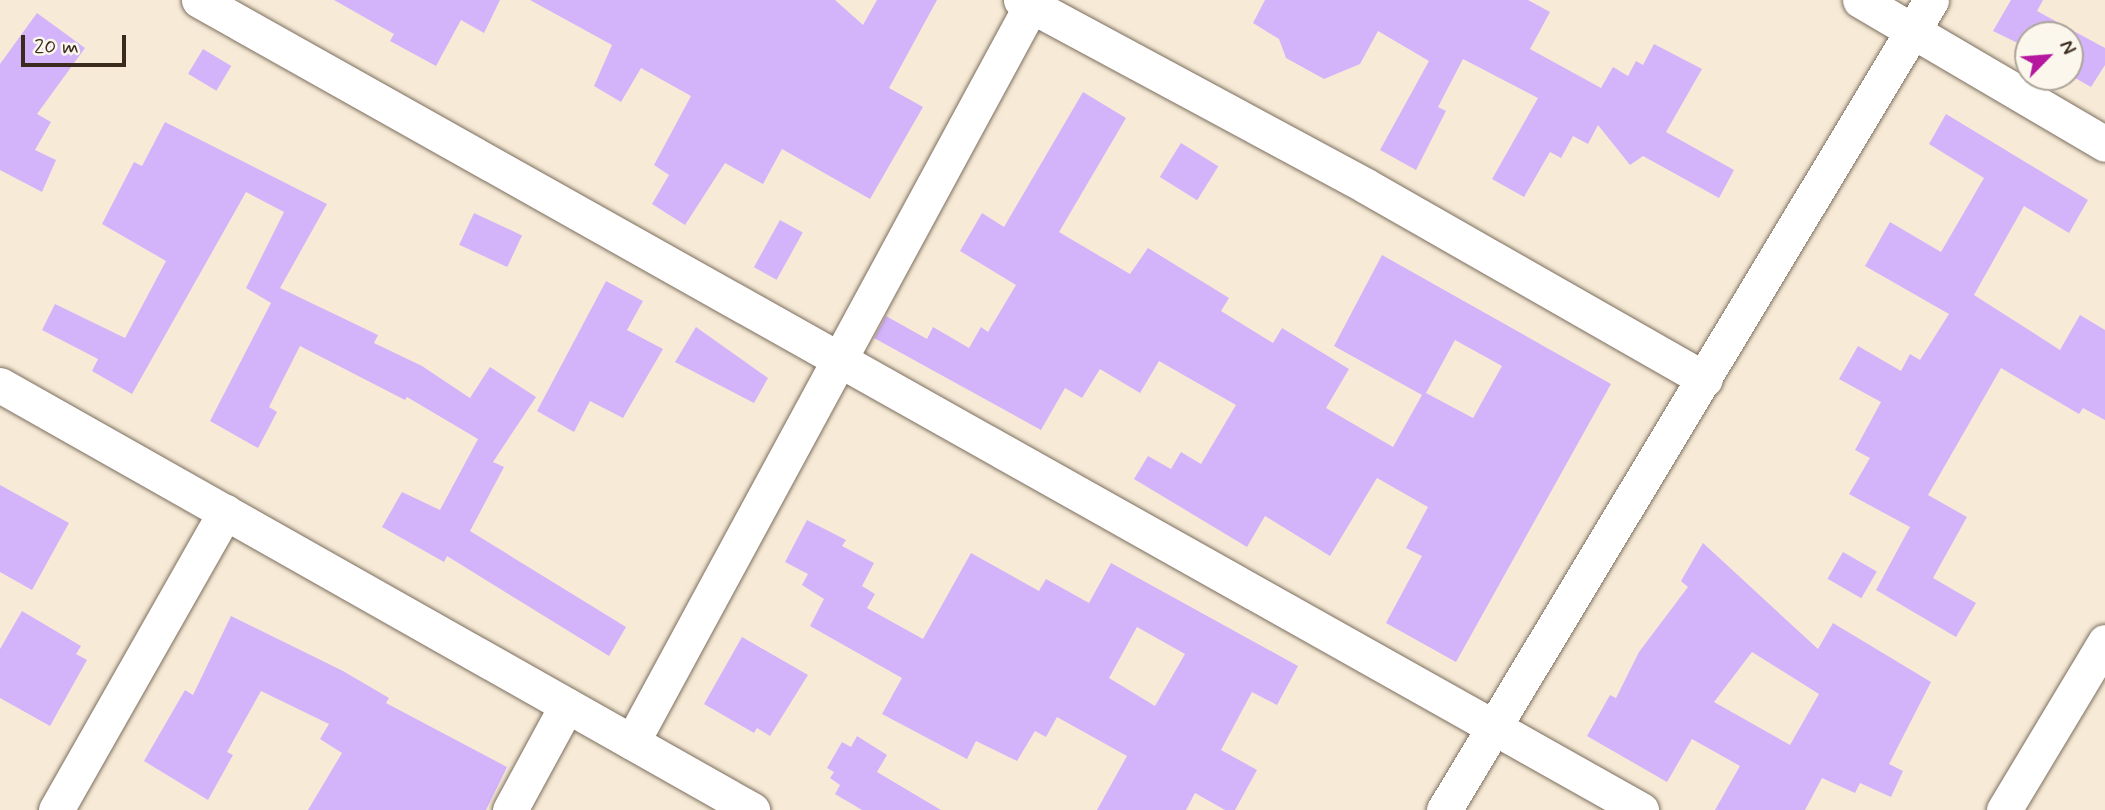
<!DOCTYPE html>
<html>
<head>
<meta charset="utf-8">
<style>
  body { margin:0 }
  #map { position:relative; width:2105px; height:810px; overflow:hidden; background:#f7ebd7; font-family:Mynerve,sans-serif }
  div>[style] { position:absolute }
  .building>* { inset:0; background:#d3b3fa; transform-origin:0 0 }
  .roads { filter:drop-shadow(0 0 2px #7d6e5f) drop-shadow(0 0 2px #7d6e5f) }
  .minor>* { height:35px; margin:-17.5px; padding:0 17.5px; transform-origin:17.5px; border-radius:17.5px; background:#fff }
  span { translate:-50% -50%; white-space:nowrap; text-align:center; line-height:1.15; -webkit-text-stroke:5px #fbf7ec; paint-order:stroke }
  .north { position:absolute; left:2014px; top:21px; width:70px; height:70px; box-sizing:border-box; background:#fbf7ec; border:2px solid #aea59a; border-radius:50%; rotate:65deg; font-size:19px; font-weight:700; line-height:28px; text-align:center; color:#3b2a1e }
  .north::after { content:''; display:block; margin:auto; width:24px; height:32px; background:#b5179e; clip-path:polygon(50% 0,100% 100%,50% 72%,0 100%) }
  .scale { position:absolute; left:21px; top:35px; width:105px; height:32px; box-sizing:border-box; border:4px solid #3b2a1e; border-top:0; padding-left:9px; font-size:21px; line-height:24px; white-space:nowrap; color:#3b2a1e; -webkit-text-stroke:5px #fbf7ec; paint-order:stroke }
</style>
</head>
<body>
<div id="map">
  <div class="building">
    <div style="clip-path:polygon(334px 0,500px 0,484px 33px,461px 20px,436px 66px,390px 41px,394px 34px)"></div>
    <div style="clip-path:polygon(530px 0,835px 0,863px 25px,877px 0,937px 0,889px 88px,923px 107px,870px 199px,782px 149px,763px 184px,725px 163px,685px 225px,652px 204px,669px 175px,654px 165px,691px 96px,641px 68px,621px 102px,594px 86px,612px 45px)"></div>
    <div style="clip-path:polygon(1265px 0,1528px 0,1550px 12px,1530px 49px,1601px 88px,1613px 67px,1628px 76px,1636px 61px,1643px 65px,1654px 44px,1702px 69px,1666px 132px,1734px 170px,1719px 198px,1643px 156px,1630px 165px,1598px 125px,1588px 144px,1573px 136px,1561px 158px,1550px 152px,1524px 197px,1492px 179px,1538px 98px,1463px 59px,1438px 107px,1446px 111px,1416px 170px,1380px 150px,1429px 61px,1378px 31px,1360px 64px,1324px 79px,1286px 58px,1279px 39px,1253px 23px)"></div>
    <div style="clip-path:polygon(2011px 0,2043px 0,2037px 11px,2105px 48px,2105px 65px,2091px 87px,2070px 75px,2070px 35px,2028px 35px,2028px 48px,1993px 31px)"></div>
    <div style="clip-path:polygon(37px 13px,85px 48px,37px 114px,51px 122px,35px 150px,56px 160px,42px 192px,0 170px,0 64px)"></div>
    <div style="left:203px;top:49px;width:33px;height:29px;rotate:31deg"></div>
    <div style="clip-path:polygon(evenodd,1083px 92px,1126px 118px,1059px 232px,1130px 274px,1148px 248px,1229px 298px,1221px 311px,1273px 343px,1282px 328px,1349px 369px,1326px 408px,1393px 447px,1422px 395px,1334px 346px,1382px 255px,1611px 384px,1456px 662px,1386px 623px,1422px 556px,1406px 548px,1428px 507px,1377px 478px,1330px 556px,1265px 516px,1247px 547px,1134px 479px,1148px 456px,1171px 469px,1181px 452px,1201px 464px,1236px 405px,1159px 361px,1140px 393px,1100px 369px,1082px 398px,1065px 388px,1041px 430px,874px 338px,886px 316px,927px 339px,933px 327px,969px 348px,981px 327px,988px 332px,1016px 285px,960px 251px,982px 213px,1004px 227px,1083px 92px,1455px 340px,1502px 366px,1473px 418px,1426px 393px,1455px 340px)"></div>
    <div style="clip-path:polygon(1946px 114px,2088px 200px,2069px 233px,2024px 206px,1974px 295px,2060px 350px,2080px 315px,2105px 330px,2105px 420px,2083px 408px,2079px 414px,2001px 368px,1928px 495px,1967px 517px,1933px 578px,1976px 603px,1956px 637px,1876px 590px,1910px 527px,1849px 494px,1870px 458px,1855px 450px,1881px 402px,1839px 379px,1858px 346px,1901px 371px,1910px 354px,1920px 360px,1949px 314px,1865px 266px,1890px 222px,1941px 252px,1984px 178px,1929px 144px)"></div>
    <div style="clip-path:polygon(165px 122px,327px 204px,280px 288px,378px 335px,374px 343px,422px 366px,470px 398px,490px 367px,536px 397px,493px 462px,504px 467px,470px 531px,626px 627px,609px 656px,447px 556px,444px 562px,382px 527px,402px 492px,440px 510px,478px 439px,407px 397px,405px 400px,300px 346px,269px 407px,277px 412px,258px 448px,210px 421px,271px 303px,246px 288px,284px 212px,246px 192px,132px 394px,92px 371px,98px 359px,42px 330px,55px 304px,125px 338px,166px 261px,102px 224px,134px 162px,142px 166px)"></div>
    <div style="left:1181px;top:143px;width:44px;height:40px;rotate:32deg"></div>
    <div style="left:474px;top:213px;width:53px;height:35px;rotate:25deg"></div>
    <div style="left:780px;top:220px;width:26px;height:54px;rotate:29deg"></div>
    <div style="clip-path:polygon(606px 281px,643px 301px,627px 330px,663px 349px,623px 418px,590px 401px,574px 432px,537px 411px)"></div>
    <div style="clip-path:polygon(696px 327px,768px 378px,754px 403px,675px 362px)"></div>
    <div style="clip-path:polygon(0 485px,69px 523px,32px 590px,0 572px)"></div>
    <div style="clip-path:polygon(evenodd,807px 520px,846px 540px,842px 546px,874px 563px,862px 586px,875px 594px,867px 608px,923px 639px,971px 553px,1039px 591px,1046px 579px,1089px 603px,1111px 563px,1298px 666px,1277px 705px,1252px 692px,1221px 750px,1257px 770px,1235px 810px,1225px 810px,1195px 793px,1186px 810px,1097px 810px,1127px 756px,1057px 717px,1046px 737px,1035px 731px,1017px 761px,976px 741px,967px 759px,882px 714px,902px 678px,810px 626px,824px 599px,802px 585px,808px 574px,785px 562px,807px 520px,1137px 627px,1185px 654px,1155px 706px,1109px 678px,1137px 627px)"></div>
    <div style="clip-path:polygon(evenodd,1703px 543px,1818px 649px,1833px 623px,1931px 682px,1889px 764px,1903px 771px,1891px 797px,1860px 783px,1855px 793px,1822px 778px,1805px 810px,1715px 810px,1740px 766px,1692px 739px,1667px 782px,1587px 736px,1610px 695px,1616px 698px,1639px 652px,1688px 587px,1681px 581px,1703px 543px,1752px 652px,1819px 694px,1790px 745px,1714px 702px,1752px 652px)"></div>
    <div style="left:1843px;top:552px;width:39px;height:31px;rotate:30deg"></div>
    <div style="clip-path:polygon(22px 611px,81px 646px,76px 654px,87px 660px,50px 726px,0 698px,0 649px)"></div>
    <div style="clip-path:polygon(231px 616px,343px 671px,389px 698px,386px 703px,507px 767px,486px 810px,308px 810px,342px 753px,320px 739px,329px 724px,261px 691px,227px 752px,233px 755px,208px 800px,144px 761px,185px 690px,193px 695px)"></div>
    <div style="clip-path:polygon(742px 637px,808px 675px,770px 736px,757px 728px,754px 733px,704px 704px)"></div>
    <div style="clip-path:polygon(857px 736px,887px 755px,877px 772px,941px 810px,862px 810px,835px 794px,840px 785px,830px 778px,834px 772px,827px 768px,842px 742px,851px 747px)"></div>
  </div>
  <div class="roads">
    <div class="minor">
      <div style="left:199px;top:0;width:1654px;rotate:29.32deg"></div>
      <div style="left:1021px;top:0;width:392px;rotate:28.3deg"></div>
      <div style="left:1366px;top:186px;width:390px;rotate:29.7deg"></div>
      <div style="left:1860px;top:0;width:284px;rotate:30.4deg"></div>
      <div style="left:0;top:385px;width:864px;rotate:29.47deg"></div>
      <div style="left:632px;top:742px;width:844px;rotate:-61.55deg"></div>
      <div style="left:56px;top:810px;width:343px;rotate:-60.4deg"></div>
      <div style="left:510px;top:810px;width:119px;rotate:-61.5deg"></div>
      <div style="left:1444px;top:810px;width:945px;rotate:-58.98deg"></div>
      <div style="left:2004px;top:810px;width:196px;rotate:-59deg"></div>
    </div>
  </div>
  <div class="north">N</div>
  <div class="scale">20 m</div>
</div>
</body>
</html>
